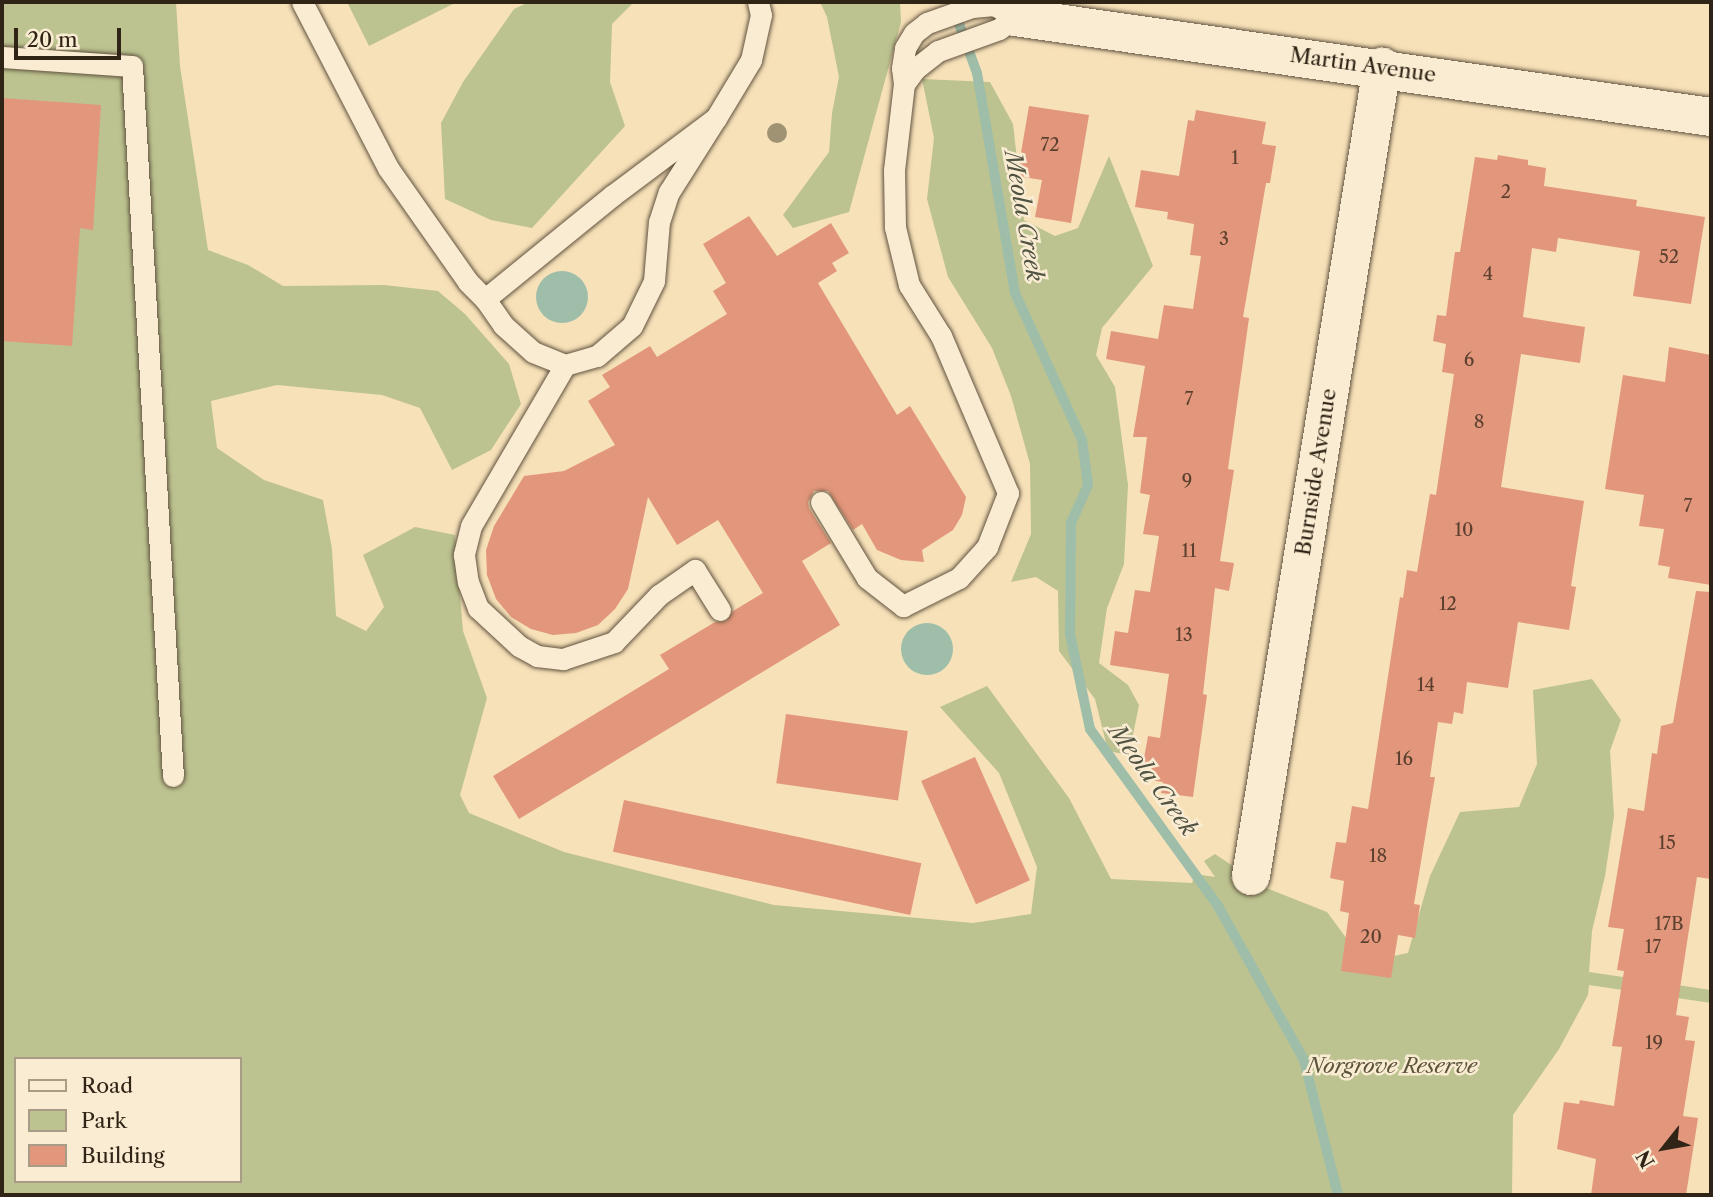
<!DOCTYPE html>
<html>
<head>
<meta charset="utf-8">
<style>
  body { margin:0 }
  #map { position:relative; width:1713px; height:1197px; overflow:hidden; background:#f7e1b9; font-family:"Libre Caslon Text",serif }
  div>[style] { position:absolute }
  .green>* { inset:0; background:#bcc390 }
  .water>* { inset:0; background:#9ebea9 }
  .round { border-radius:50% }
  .stream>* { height:10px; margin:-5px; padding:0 5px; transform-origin:5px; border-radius:5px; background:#9ebea9 }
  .building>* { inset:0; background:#e2967b; transform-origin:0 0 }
  .roads { filter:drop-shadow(0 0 2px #61533f) drop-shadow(0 0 2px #61533f) }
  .lane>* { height:21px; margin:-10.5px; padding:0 10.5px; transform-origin:10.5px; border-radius:10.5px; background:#faecd2 }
  .street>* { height:38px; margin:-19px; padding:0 19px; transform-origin:19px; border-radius:19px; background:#faecd2 }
  .trees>* { width:20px; height:20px; margin:-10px; border-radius:50%; background:#a09374 }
  span { translate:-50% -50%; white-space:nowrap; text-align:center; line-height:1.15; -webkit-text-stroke:5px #faecd2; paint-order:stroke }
  .number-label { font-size:18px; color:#5c402f }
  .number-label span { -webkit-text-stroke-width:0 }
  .street-label { font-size:21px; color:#2f2416 }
  .park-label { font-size:21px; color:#59543b; font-style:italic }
  .water-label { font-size:23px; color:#505242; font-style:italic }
  .frame { position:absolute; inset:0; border:4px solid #2f2416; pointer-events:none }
  .legend { position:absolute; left:14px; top:1057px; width:228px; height:126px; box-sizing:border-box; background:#faecd2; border:2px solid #a99c87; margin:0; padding:9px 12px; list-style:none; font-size:21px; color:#2f2416 }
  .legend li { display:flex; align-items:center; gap:14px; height:35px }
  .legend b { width:35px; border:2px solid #a99c87 }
  .north { position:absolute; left:1629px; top:1113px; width:70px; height:70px; -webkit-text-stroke:5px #faecd2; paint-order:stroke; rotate:239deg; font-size:19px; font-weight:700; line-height:28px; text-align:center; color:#2f2416 }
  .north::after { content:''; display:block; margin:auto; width:24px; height:32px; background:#2f2416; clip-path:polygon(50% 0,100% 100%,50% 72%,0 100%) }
  .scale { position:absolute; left:14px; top:28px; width:107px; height:32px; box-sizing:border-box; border:4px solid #2f2416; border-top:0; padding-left:9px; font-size:21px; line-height:24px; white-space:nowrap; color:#2f2416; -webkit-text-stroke:5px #faecd2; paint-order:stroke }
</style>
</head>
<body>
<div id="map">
  <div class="green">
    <div style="clip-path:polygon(evenodd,2px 2px,176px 2px,180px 66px,208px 250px,248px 265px,283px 286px,384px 285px,438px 291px,465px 314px,509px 364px,521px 404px,491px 450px,452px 470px,420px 408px,382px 395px,277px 385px,211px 401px,217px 448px,264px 480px,323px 500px,332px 549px,336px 616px,366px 631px,384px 607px,363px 555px,415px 527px,455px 535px,463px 631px,487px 698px,460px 795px,469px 813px,564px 852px,774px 905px,973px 923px,1031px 914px,1037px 867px,999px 773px,940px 707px,987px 686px,1069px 798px,1111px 879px,1192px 883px,1195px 874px,1215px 877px,1204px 861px,1215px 854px,1264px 887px,1327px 912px,1364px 962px,1408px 953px,1430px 876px,1460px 812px,1519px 807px,1537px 764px,1533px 690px,1592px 679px,1621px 720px,1610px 751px,1614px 816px,1605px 876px,1592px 931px,1589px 972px,1711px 990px,1711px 1003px,1589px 985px,1588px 995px,1559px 1049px,1513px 1115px,1512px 1195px,2px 1195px,2px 2px,16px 1059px,240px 1059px,240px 1181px,16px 1181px,16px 1059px)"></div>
    <div style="clip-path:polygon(347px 2px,457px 2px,369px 46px)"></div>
    <div style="clip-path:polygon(529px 2px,634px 2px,612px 24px,610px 82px,625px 126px,532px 228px,491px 220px,445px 199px,441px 123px,463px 82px,514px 9px)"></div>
    <div style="clip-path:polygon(820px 2px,900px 2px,901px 22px,849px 212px,793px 228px,783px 215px,829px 152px,832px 113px,839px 77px,827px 17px)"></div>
    <div style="clip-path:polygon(922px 79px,990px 82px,1013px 124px,1024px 220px,1055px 236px,1078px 228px,1109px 156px,1153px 266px,1102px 328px,1096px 355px,1115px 387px,1128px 485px,1124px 564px,1107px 608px,1099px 663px,1128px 685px,1139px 705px,1129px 755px,1108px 751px,1095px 699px,1059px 651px,1058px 591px,1036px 577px,1011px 582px,1031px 534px,1030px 464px,1011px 396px,992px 348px,948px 277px,927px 199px,934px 138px)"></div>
  </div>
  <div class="water">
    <div class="round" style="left:536px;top:271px;width:52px;height:52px"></div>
    <div class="round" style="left:901px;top:623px;width:52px;height:52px"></div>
  </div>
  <div class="stream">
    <div style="left:951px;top:2px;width:76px;rotate:69.9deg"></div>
    <div style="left:977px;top:73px;width:223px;rotate:80.2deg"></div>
    <div style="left:1015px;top:293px;width:162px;rotate:65.5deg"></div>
    <div style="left:1082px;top:440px;width:45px;rotate:82.4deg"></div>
    <div style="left:1088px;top:485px;width:42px;rotate:114.1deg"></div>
    <div style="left:1071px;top:523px;width:111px;rotate:90.5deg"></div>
    <div style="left:1070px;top:634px;width:97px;rotate:78.1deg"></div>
    <div style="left:1090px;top:729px;width:218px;rotate:54.1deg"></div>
    <div style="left:1218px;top:906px;width:176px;rotate:60.8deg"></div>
    <div style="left:1304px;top:1060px;width:139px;rotate:75.9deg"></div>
  </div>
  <div class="building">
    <div style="clip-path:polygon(2px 98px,101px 105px,93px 230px,80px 228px,72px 346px,2px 341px)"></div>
    <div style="clip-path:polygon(1029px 106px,1089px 115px,1071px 223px,1035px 217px,1042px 180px,1017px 176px)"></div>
    <div style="clip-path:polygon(1196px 110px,1266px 122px,1262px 144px,1276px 146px,1270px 183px,1266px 183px,1243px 317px,1249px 318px,1228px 469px,1234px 470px,1220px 561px,1234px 563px,1229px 591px,1215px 588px,1203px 694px,1207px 695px,1193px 797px,1161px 793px,1163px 782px,1150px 780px,1152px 765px,1143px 764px,1148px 736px,1160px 738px,1169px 674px,1110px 665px,1115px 631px,1128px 633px,1135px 590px,1150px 592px,1159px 536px,1143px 534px,1150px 495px,1140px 493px,1147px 437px,1133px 437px,1145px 366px,1106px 359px,1111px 331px,1158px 339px,1164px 305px,1193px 309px,1201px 256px,1190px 255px,1194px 224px,1167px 219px,1168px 212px,1135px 207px,1141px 170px,1179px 176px,1188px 120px,1194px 121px)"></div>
    <div style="clip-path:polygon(1498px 155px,1528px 160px,1528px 165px,1546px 168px,1544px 186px,1637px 200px,1636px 206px,1705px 217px,1691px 304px,1633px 296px,1640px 251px,1558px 238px,1556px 252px,1532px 248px,1523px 317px,1585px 327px,1580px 363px,1521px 354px,1501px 487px,1584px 501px,1571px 586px,1576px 587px,1569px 630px,1518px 622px,1508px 688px,1467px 682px,1463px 714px,1454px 712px,1452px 724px,1438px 722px,1430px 777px,1435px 777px,1414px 904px,1420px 905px,1415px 938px,1398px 935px,1391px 978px,1341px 971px,1349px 913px,1340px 911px,1344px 881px,1330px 878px,1336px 842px,1346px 843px,1352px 806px,1368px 809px,1400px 597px,1403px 598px,1407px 570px,1417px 572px,1430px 494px,1436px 495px,1454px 374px,1442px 372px,1446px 344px,1433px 341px,1437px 315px,1446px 316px,1455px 252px,1460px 252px,1475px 157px,1497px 160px)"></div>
    <div style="clip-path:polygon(749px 216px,777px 256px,831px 223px,849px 253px,832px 263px,837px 271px,818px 283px,897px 415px,910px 406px,966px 497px,962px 515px,953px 530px,922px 550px,924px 562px,901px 560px,877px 550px,862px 524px,853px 530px,828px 491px,814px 491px,808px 502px,809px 508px,831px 543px,802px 561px,840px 625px,519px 819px,493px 776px,669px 669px,660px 655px,715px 622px,726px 621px,733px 611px,763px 593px,718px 520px,677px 545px,648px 497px,628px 589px,615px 609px,598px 625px,576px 633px,553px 635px,531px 629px,511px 617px,496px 599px,487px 575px,486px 550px,494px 526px,524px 476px,564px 471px,615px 445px,588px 401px,610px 387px,602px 375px,650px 346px,657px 357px,727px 314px,713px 291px,726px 283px,703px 244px)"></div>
    <div style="clip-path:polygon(1669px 347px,1711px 355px,1711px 585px,1668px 578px,1670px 567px,1658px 565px,1664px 529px,1639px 526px,1644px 495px,1605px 489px,1623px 375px,1665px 382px)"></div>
    <div style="clip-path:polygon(1696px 591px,1711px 592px,1711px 879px,1697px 877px,1676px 1015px,1689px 1017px,1685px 1040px,1695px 1041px,1683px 1116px,1698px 1118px,1686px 1195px,1591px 1195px,1596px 1159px,1557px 1149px,1564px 1102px,1579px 1104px,1580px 1100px,1614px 1106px,1622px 1047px,1612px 1046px,1624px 971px,1617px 970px,1624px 929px,1608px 927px,1613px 898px,1628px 808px,1644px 811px,1652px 753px,1657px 754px,1661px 726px,1673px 723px)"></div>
    <div style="left:786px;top:714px;width:123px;height:70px;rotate:8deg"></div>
    <div style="left:975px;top:757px;width:135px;height:59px;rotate:66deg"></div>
    <div style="left:624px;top:800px;width:304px;height:53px;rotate:12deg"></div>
  </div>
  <div class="roads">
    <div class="lane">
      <div style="left:302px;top:2px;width:187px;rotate:62.6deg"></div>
      <div style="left:388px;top:168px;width:139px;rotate:54.9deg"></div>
      <div style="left:468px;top:282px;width:24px;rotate:45deg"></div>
      <div style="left:2px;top:57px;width:130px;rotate:4deg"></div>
      <div style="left:132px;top:66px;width:711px;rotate:86.7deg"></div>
      <div style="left:716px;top:118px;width:129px;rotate:143.2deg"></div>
      <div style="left:613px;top:195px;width:165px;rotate:140.9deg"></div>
      <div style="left:485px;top:299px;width:32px;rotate:55deg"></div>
      <div style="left:503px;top:325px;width:40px;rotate:42deg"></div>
      <div style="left:533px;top:352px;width:35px;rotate:22deg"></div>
      <div style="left:565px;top:365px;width:33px;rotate:-16deg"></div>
      <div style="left:597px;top:356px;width:46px;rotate:-40.6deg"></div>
      <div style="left:632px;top:326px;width:50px;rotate:-63.9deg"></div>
      <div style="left:654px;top:281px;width:59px;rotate:-85.2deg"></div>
      <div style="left:659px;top:222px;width:32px;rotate:-72deg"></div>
      <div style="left:669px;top:192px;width:88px;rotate:-57.6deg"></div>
      <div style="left:716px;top:118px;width:68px;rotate:-58.9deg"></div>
      <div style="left:751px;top:60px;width:46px;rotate:-77.5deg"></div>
      <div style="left:761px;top:15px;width:13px;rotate:-103deg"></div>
      <div style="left:565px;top:365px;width:186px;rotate:120.3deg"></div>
      <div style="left:471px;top:526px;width:30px;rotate:104deg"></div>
      <div style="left:464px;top:555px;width:27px;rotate:82deg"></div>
      <div style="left:468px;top:582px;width:28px;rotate:69deg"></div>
      <div style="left:478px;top:608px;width:56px;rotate:42.8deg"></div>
      <div style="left:519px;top:646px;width:21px;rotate:29deg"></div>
      <div style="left:537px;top:656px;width:26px;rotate:7deg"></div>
      <div style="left:563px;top:659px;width:54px;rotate:-18.4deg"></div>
      <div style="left:614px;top:642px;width:65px;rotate:-46.2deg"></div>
      <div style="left:659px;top:595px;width:44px;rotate:-34.8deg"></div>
      <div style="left:695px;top:570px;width:47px;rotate:58deg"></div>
      <div style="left:821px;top:502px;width:89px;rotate:58.8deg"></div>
      <div style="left:867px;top:578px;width:46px;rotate:37.9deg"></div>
      <div style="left:903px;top:606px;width:63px;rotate:-26.6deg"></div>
      <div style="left:959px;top:578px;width:42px;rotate:-47.9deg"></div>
      <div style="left:987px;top:547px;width:58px;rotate:-68.7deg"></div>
      <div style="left:1008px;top:493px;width:171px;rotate:-113.1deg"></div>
      <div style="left:941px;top:336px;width:60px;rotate:-122.1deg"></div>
      <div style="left:909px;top:285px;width:60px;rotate:-103.6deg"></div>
      <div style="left:895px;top:227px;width:57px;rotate:-91deg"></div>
      <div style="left:894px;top:170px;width:87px;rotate:-83.4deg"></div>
      <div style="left:904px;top:84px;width:16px;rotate:-97deg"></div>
      <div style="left:902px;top:68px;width:20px;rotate:-81deg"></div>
      <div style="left:905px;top:48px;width:17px;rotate:-59deg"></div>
      <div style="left:914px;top:33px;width:16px;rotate:-38deg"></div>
      <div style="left:927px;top:23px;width:48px;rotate:-19.6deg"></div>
      <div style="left:972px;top:7px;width:22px;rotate:-5deg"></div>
      <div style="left:994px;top:5px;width:24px;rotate:30deg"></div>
      <div style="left:1015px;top:17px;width:20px;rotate:143deg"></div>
      <div style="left:999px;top:29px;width:65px;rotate:160.2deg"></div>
      <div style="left:938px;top:51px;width:29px;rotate:142deg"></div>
      <div style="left:915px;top:69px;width:19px;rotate:126deg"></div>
    </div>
    <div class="street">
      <div style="left:1015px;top:17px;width:703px;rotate:8.18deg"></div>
      <div style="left:1251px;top:876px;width:820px;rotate:-80.8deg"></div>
    </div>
  </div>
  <div class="trees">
    <div style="left:777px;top:133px"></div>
  </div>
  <div class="number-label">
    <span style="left:1050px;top:145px">72</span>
    <span style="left:1235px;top:158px">1</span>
    <span style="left:1506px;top:192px">2</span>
    <span style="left:1224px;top:239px">3</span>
    <span style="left:1669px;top:257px">52</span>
    <span style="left:1488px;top:274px">4</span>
    <span style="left:1469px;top:360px">6</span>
    <span style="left:1189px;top:399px">7</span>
    <span style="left:1479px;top:422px">8</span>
    <span style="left:1187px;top:481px">9</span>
    <span style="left:1688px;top:506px">7</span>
    <span style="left:1464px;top:530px">10</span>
    <span style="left:1189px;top:551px">11</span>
    <span style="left:1448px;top:604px">12</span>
    <span style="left:1184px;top:635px">13</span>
    <span style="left:1426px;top:685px">14</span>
    <span style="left:1404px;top:759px">16</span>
    <span style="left:1667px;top:843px">15</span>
    <span style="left:1378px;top:856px">18</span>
    <span style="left:1669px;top:924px">17B</span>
    <span style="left:1371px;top:937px">20</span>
    <span style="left:1653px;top:947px">17</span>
    <span style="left:1654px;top:1043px">19</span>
  </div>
  <div class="street-label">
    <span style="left:1363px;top:65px;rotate:8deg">Martin Avenue</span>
    <span style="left:1316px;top:472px;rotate:-81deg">Burnside Avenue</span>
  </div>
  <div class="park-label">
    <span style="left:1392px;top:1066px">Norgrove Reserve</span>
  </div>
  <div class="water-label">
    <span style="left:1024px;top:216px;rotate:80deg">Meola Creek</span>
    <span style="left:1153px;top:780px;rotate:54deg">Meola Creek</span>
  </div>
  <div class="frame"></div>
  <ul class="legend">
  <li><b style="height:9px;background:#faecd2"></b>Road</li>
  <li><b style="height:19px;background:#bcc390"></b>Park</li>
  <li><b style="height:19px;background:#e2967b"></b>Building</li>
  </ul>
  <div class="north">N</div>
  <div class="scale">20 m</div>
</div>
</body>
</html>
